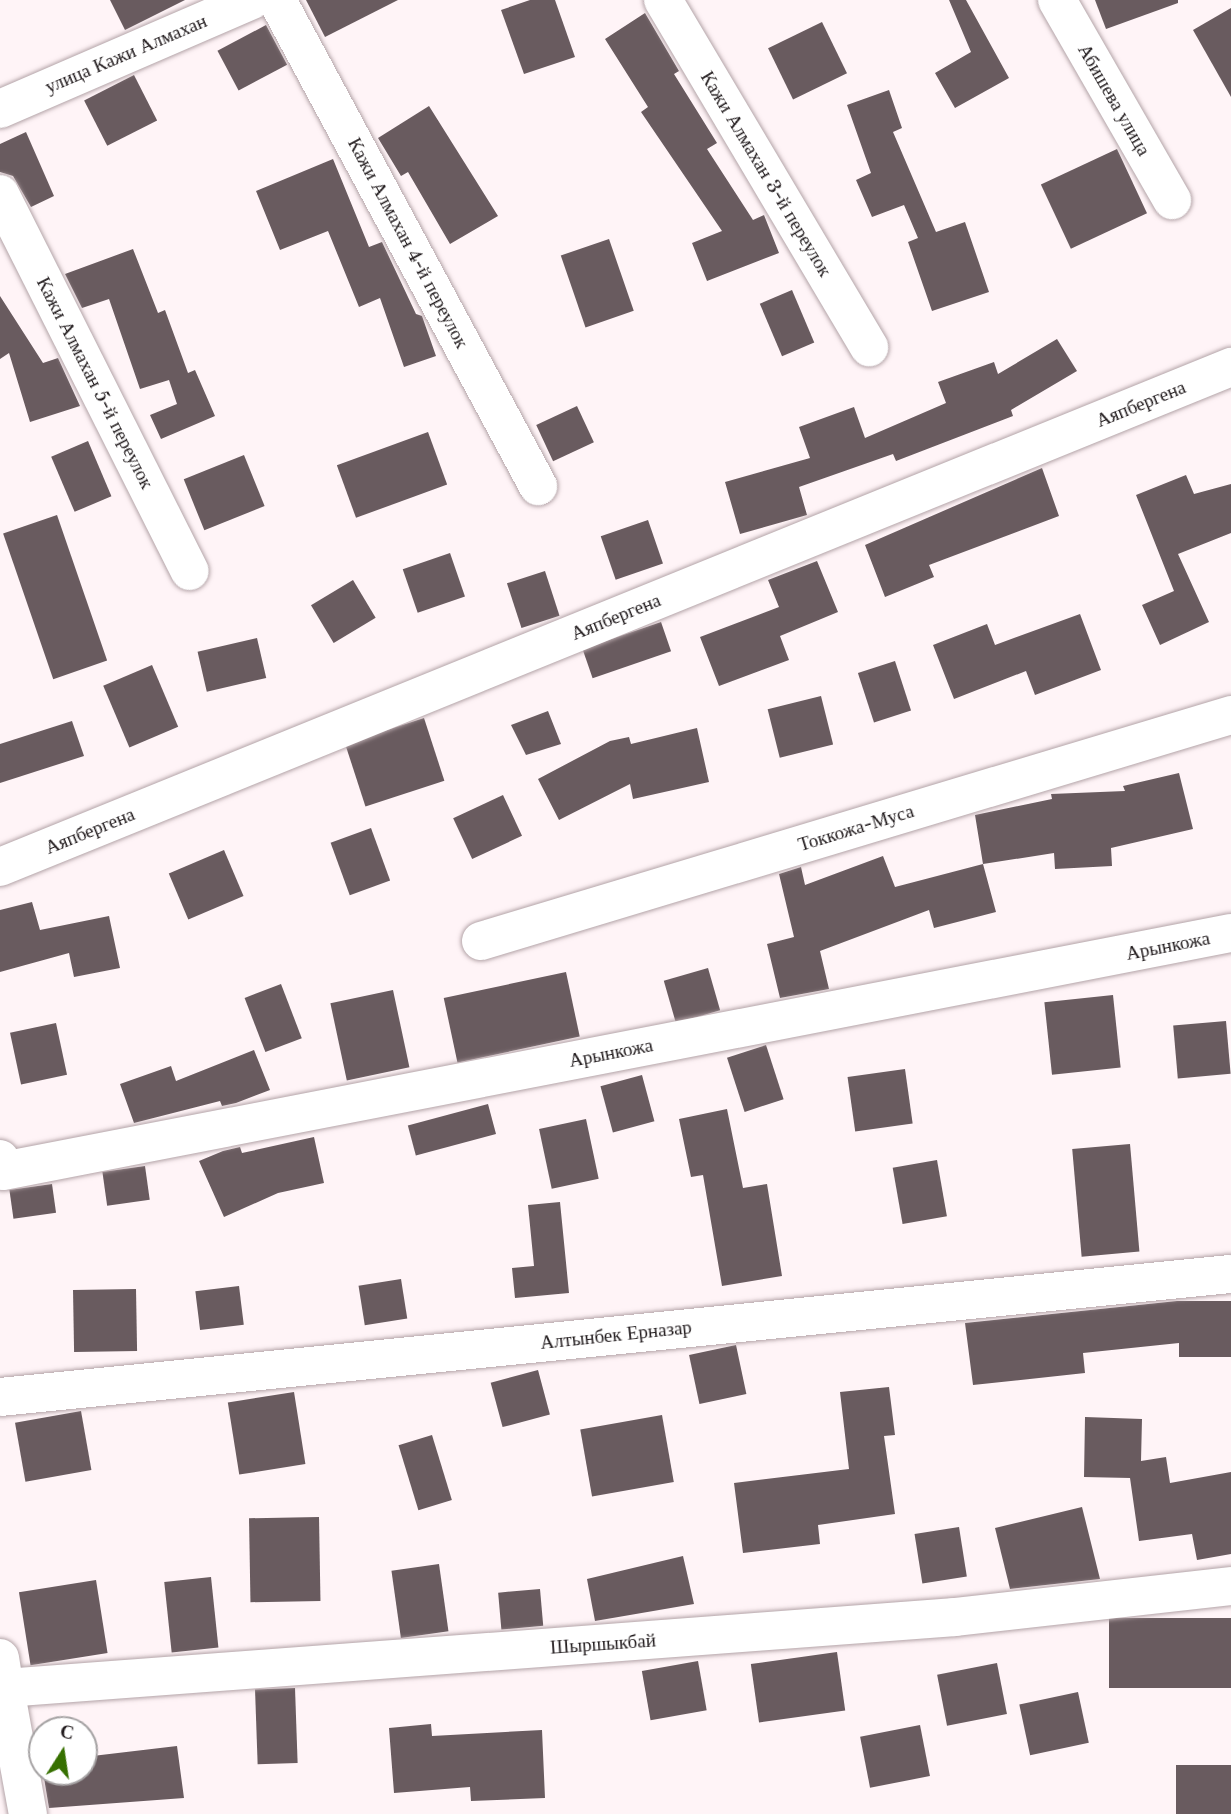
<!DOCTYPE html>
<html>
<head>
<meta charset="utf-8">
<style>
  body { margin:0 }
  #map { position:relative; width:1231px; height:1814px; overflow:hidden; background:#fff4f7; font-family:"Libre Baskerville",serif }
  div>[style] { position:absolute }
  .building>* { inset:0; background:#695b5f; transform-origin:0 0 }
  .roads { filter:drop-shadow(0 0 2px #b4a4a8) drop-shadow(0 0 2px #b4a4a8) }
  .minor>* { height:38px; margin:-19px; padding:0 19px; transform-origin:19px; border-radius:19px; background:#fff }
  span { translate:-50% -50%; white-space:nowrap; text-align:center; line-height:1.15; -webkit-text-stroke:7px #fff; paint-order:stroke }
  .street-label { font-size:19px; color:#201a1c }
  .north { position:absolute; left:28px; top:1716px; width:70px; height:70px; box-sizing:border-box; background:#fff; border:2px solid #a6a3a4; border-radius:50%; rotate:12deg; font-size:19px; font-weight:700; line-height:28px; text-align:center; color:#201a1c }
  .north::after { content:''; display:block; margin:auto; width:24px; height:32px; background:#367000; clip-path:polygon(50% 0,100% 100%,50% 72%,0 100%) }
</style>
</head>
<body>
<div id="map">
  <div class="building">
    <div style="clip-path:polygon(110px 0,185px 0,125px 30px)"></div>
    <div style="clip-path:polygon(306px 0,398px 0,325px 37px)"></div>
    <div style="clip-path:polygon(530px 0,555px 0,575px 57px,524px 74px,501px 10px)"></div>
    <div style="clip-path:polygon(949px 0,966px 0,1009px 78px,955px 108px,935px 73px,971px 52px)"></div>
    <div style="clip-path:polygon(1095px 0,1178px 0,1178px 3px,1106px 29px)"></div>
    <div style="clip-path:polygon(1231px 8px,1231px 97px,1193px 30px)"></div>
    <div style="clip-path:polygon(645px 13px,679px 71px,674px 74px,717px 143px,707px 149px,753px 220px,764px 215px,779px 253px,707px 281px,692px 243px,722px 231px,641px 112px,648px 107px,605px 39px)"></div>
    <div style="left:822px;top:22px;width:57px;height:60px;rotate:64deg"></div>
    <div style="left:266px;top:25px;width:45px;height:55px;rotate:62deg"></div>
    <div style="left:134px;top:75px;width:51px;height:56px;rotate:63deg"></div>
    <div style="clip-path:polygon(889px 90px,902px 128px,893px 132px,936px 232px,965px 222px,989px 292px,932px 311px,908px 242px,918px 238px,904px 205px,872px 217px,856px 180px,871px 173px,847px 105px)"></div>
    <div style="clip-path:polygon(429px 106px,498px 216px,450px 244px,408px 172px,401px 176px,378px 138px)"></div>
    <div style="clip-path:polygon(26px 132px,54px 196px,31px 207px,13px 176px,0 172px,0 144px)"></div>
    <div style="left:1117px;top:149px;width:71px;height:84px;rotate:65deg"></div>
    <div style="clip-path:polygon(333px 159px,369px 247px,382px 242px,416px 314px,422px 316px,436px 356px,404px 367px,380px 298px,359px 307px,328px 231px,280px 250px,256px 191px)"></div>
    <div style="left:609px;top:239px;width:76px;height:51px;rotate:71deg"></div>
    <div style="clip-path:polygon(133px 249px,158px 313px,165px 310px,188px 373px,195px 370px,215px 416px,161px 439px,150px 415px,177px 404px,169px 380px,140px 389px,109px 299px,82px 308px,65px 274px)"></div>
    <div style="left:792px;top:290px;width:57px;height:35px;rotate:67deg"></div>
    <div style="clip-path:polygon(0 296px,43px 363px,58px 358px,80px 406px,30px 422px,9px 353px,0 359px)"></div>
    <div style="clip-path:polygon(1057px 339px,1077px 371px,1011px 410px,1013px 416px,896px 461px,893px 454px,799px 487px,807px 515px,740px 534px,725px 482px,810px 458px,799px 427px,854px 407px,865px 438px,946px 403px,938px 382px,994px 362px,998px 374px)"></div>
    <div style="left:577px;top:406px;width:40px;height:45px;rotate:65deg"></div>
    <div style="left:428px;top:432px;width:56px;height:97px;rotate:70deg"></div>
    <div style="left:88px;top:441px;width:60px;height:40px;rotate:67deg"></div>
    <div style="left:244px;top:455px;width:55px;height:65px;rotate:68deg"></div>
    <div style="clip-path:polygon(1042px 468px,1059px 516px,929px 565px,934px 577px,885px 597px,865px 545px)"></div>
    <div style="clip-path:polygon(1186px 475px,1194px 494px,1231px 484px,1231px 533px,1178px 554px,1209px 622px,1160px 645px,1142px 605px,1174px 591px,1136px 495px)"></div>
    <div style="left:57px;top:515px;width:154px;height:57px;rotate:71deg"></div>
    <div style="left:648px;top:520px;width:46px;height:50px;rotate:71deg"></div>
    <div style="left:450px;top:553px;width:46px;height:50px;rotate:71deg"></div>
    <div style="clip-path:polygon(817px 561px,838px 612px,780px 636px,789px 660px,719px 686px,700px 637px,779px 607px,768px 580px)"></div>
    <div style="left:545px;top:571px;width:47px;height:40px;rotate:72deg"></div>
    <div style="left:353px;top:580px;width:44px;height:49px;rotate:59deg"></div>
    <div style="clip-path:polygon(1080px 614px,1101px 670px,1035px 695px,1026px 671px,954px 699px,933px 645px,987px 624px,995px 645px)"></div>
    <div style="left:661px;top:622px;width:31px;height:83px;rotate:71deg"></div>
    <div style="left:257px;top:638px;width:41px;height:61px;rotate:77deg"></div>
    <div style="left:895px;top:661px;width:52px;height:39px;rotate:72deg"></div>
    <div style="left:152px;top:665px;width:67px;height:53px;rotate:67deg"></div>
    <div style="left:821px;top:696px;width:50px;height:55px;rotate:76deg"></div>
    <div style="clip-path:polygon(548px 711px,561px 744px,526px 755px,511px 725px)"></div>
    <div style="left:424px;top:718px;width:66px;height:83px;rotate:72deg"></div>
    <div style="clip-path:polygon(72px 721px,84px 756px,0 783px,0 744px)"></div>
    <div style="clip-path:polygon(697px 728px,709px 782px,633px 799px,630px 784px,559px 820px,538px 779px,610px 741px,629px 737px,631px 744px)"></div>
    <div style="clip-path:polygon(1179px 773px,1193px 829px,1111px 848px,1112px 866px,1055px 869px,1054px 853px,983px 864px,975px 815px,1052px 799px,1051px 794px,1125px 791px,1123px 786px)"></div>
    <div style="left:503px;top:795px;width:45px;height:55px;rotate:65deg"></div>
    <div style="left:371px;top:828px;width:56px;height:43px;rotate:70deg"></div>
    <div style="left:224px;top:850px;width:50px;height:60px;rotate:67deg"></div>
    <div style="clip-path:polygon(883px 856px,895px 887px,983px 864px,996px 912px,934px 928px,929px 910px,820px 951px,829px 989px,780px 998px,767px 944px,794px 937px,779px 874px,801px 867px,805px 885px)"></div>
    <div style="clip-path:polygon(32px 902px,40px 930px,109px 916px,120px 968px,74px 977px,69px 953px,0 972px,0 910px)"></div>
    <div style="left:708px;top:968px;width:44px;height:46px;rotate:74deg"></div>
    <div style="left:566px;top:972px;width:66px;height:125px;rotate:78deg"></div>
    <div style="left:281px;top:984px;width:58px;height:39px;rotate:69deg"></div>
    <div style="left:393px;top:990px;width:79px;height:64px;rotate:78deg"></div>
    <div style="left:1113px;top:995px;width:73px;height:69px;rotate:84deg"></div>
    <div style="left:1226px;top:1021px;width:53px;height:53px;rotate:85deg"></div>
    <div style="left:56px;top:1023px;width:53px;height:47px;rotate:78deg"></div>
    <div style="left:766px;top:1045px;width:57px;height:41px;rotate:72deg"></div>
    <div style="clip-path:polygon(254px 1050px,270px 1090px,236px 1103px,222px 1106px,220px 1101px,134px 1123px,120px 1084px,171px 1066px,176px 1081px)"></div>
    <div style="left:905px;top:1069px;width:55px;height:58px;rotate:82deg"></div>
    <div style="left:642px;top:1075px;width:48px;height:43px;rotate:75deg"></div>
    <div style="left:488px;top:1104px;width:31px;height:83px;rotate:75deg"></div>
    <div style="clip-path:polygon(727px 1109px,743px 1188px,767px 1184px,782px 1276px,722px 1286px,703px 1175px,691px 1177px,679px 1119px)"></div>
    <div style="left:586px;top:1119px;width:61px;height:48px;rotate:78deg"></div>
    <div style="clip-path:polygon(314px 1137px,324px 1183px,278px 1193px,224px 1217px,199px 1161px,223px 1151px,240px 1147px,242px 1153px)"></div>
    <div style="left:1130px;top:1144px;width:108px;height:58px;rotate:85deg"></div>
    <div style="left:937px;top:1160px;width:57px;height:45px;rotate:80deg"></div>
    <div style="left:145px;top:1166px;width:34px;height:43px;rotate:82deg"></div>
    <div style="left:52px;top:1184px;width:29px;height:43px;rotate:82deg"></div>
    <div style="clip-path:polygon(560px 1202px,569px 1293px,515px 1298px,512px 1268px,534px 1266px,528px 1205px)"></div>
    <div style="left:401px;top:1279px;width:40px;height:43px;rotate:81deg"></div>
    <div style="left:239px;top:1286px;width:39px;height:44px;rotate:83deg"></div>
    <div style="left:136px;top:1289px;width:62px;height:63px;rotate:89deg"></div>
    <div style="clip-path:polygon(1177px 1301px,1231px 1301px,1231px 1357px,1179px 1357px,1179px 1343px,1083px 1353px,1085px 1373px,973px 1385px,965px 1323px)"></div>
    <div style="left:736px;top:1345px;width:50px;height:48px;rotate:78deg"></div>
    <div style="left:538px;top:1370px;width:46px;height:49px;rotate:75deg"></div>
    <div style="clip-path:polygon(889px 1387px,895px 1435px,884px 1436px,895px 1514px,818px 1525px,820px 1544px,743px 1553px,734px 1483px,849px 1469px,840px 1392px)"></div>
    <div style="left:294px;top:1392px;width:73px;height:67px;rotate:81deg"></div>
    <div style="left:81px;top:1411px;width:60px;height:67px;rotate:80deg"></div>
    <div style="left:662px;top:1415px;width:68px;height:83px;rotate:80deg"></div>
    <div style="clip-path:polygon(1085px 1417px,1142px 1419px,1141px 1461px,1166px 1457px,1170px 1483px,1231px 1472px,1231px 1554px,1197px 1560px,1192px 1534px,1139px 1541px,1130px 1478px,1084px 1477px)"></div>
    <div style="left:432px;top:1435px;width:68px;height:35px;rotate:73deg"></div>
    <div style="clip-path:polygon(1082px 1507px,1100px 1579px,1010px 1589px,995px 1528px)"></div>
    <div style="left:319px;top:1517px;width:84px;height:70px;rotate:89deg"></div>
    <div style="left:959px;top:1527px;width:50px;height:45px;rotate:81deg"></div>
    <div style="clip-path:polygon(683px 1556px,694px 1604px,595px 1621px,587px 1579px)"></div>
    <div style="left:439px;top:1564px;width:68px;height:48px;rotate:82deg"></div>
    <div style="left:211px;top:1577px;width:71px;height:47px;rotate:84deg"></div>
    <div style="left:96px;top:1580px;width:74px;height:78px;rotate:81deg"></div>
    <div style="left:540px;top:1589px;width:37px;height:42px;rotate:85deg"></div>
    <div style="left:1231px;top:1618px;width:70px;height:122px;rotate:90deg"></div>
    <div style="left:837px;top:1652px;width:59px;height:87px;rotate:82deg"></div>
    <div style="left:698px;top:1661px;width:50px;height:57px;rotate:80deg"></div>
    <div style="left:997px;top:1663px;width:52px;height:61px;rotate:79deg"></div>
    <div style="left:295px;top:1688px;width:75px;height:40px;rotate:88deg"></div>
    <div style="left:1078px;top:1692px;width:52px;height:60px;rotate:78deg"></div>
    <div style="clip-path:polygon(431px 1724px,432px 1736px,542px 1730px,545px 1798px,471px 1801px,470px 1787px,394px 1793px,389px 1728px)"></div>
    <div style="left:920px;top:1725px;width:52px;height:61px;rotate:79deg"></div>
    <div style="clip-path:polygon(177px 1746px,184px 1798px,49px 1808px,43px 1772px,84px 1772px,84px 1757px)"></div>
    <div style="left:1231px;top:1765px;width:49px;height:55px;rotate:90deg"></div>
  </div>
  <div class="roads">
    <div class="minor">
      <div style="left:277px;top:0;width:552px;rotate:61.76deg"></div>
      <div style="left:663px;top:0;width:404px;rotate:59.3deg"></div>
      <div style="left:1057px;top:0;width:231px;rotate:60.1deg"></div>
      <div style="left:0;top:109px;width:275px;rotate:-23.4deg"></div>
      <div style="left:0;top:194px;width:422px;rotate:63.3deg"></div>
      <div style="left:0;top:867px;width:1329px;rotate:-22.11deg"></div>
      <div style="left:481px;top:941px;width:783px;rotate:-16.77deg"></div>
      <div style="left:0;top:1159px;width:12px;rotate:76deg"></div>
      <div style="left:3px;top:1171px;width:1251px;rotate:-10.97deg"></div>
      <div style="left:0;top:1397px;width:1237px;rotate:-5.71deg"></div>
      <div style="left:0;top:1658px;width:30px;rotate:81deg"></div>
      <div style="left:5px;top:1688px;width:953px;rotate:-4.27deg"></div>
      <div style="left:955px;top:1617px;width:278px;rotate:-6.4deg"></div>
      <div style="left:5px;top:1688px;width:128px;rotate:79.7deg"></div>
    </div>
  </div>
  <div class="street-label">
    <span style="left:126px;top:54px;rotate:-23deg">улица Кажи Алмахан</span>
    <span style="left:1114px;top:100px;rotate:60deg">Абишева улица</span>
    <span style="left:766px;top:174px;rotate:59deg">Кажи Алмахан 3-й переулок</span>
    <span style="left:408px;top:243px;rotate:62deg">Кажи Алмахан 4-й переулок</span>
    <span style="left:95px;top:383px;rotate:63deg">Кажи Алмахан 5-й переулок</span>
    <span style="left:1141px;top:404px;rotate:-22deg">Аяпбергена</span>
    <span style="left:616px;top:617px;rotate:-22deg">Аяпбергена</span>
    <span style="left:856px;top:828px;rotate:-17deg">Токкожа-Муса</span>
    <span style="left:90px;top:831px;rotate:-22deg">Аяпбергена</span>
    <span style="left:1168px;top:946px;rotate:-11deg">Арынкожа</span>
    <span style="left:611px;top:1053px;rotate:-11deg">Арынкожа</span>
    <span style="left:616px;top:1335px;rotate:-6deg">Алтынбек Ерназар</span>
    <span style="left:603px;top:1644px;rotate:-4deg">Шыршыкбай</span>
  </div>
  <div class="north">С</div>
</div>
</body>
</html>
